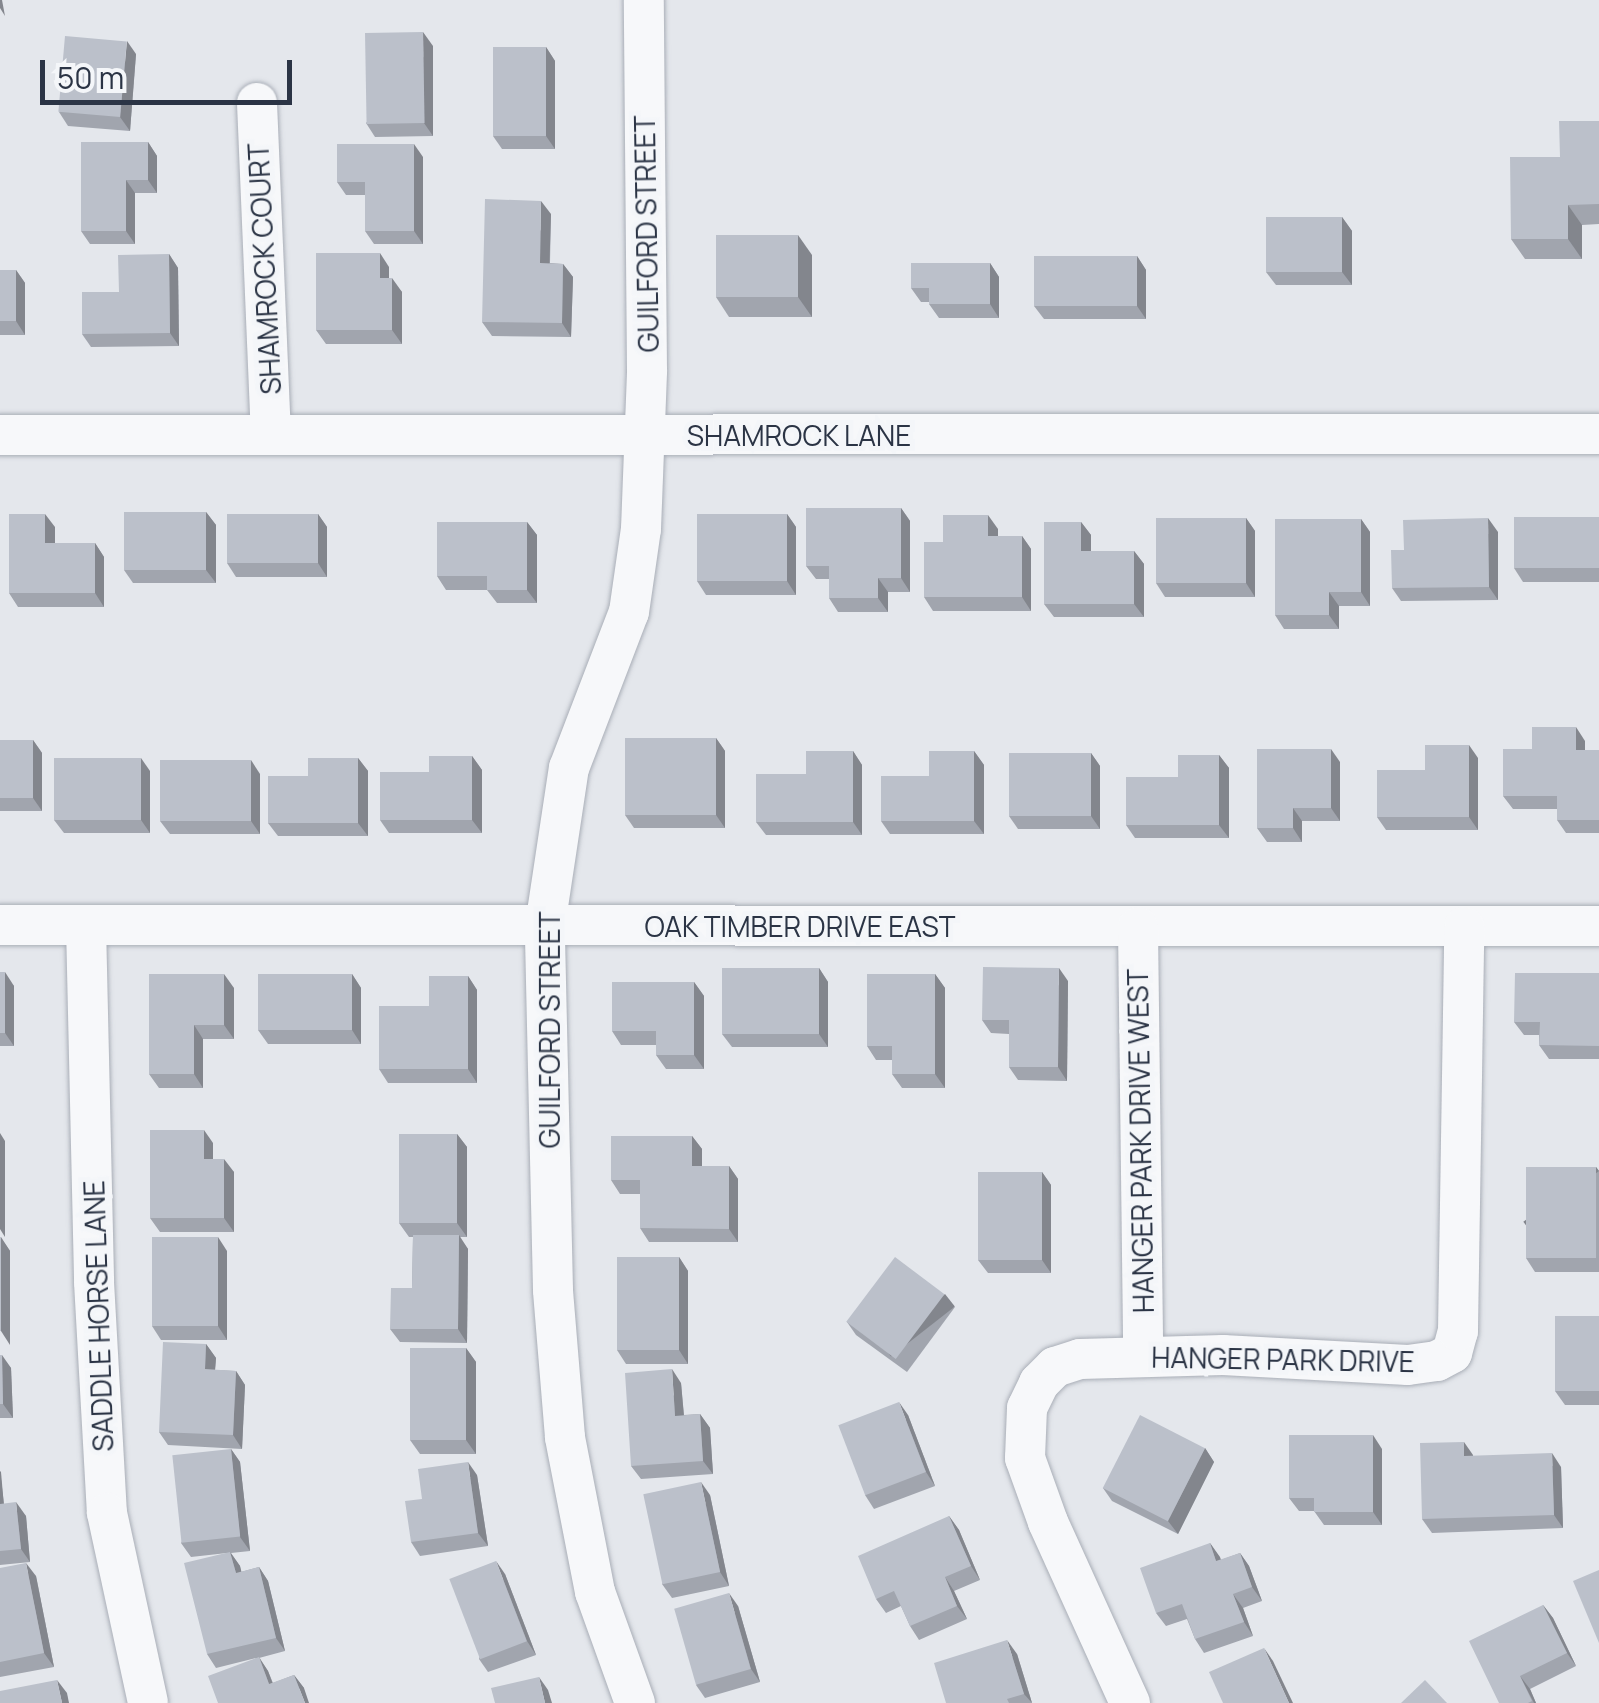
<!DOCTYPE html>
<html>
<head>
<meta charset="utf-8">
<style>
  body { margin:0 }
  #map { position:relative; width:1599px; height:1703px; overflow:hidden; background:#e4e7ec; font-family:Manrope,sans-serif }
  div>[style] { position:absolute }
  .roads { filter:drop-shadow(0 0 2px #a9aeb7) drop-shadow(0 0 2px #a9aeb7) }
  .minor>* { height:40px; margin:-20px; padding:0 20px; transform-origin:20px; border-radius:20px; background:#f7f8fa }
  .wall>* { inset:0; background:#a1a5ae; transform-origin:0 0 }
  .shaded-wall>* { inset:0; background:#83868d; transform-origin:0 0 }
  .building>* { inset:0; background:#bbc0ca; transform-origin:0 0 }
  span { translate:-50% -50%; white-space:nowrap; text-align:center; line-height:1.15; -webkit-text-stroke:10px #f4f6f9; paint-order:stroke }
  .street-label { font-size:28px; color:#2b3445 }
  .scale { position:absolute; left:40px; top:60px; width:252px; height:45px; box-sizing:border-box; border:5px solid #2b3445; border-top:0; padding-left:12px; font-size:30px; line-height:35px; white-space:nowrap; color:#2b3445; -webkit-text-stroke:8px #f4f6f9; paint-order:stroke }
</style>
</head>
<body>
<div id="map">
  <div class="roads">
    <div class="minor">
      <div style="left:257px;top:103px;width:332px;rotate:87.6deg"></div>
      <div style="left:0;top:435px;width:1599px;rotate:-0.04deg"></div>
      <div style="left:0;top:925px;width:1599px;rotate:0.04deg"></div>
      <div style="left:86px;top:925px;width:357px;rotate:88.7deg"></div>
      <div style="left:94px;top:1282px;width:231px;rotate:86.8deg"></div>
      <div style="left:107px;top:1513px;width:194px;rotate:77.8deg"></div>
      <div style="left:1138px;top:927px;width:428px;rotate:89.3deg"></div>
      <div style="left:635px;top:1703px;width:118px;rotate:-109.8deg"></div>
      <div style="left:595px;top:1592px;width:158px;rotate:-101deg"></div>
      <div style="left:565px;top:1437px;width:147px;rotate:-94.7deg"></div>
      <div style="left:553px;top:1290px;width:364px;rotate:-91.3deg"></div>
      <div style="left:545px;top:926px;width:160px;rotate:-81.4deg"></div>
      <div style="left:569px;top:768px;width:167px;rotate:-69deg"></div>
      <div style="left:629px;top:612px;width:84px;rotate:-81.8deg"></div>
      <div style="left:641px;top:529px;width:159px;rotate:-87.8deg"></div>
      <div style="left:647px;top:370px;width:370px;rotate:-90.5deg"></div>
      <div style="left:1130px;top:1703px;width:199px;rotate:-114.4deg"></div>
      <div style="left:1048px;top:1522px;width:68px;rotate:-109.8deg"></div>
      <div style="left:1025px;top:1458px;width:50px;rotate:-87.7deg"></div>
      <div style="left:1027px;top:1408px;width:28px;rotate:-64deg"></div>
      <div style="left:1039px;top:1383px;width:23px;rotate:-45deg"></div>
      <div style="left:1055px;top:1367px;width:26px;rotate:-18deg"></div>
      <div style="left:1080px;top:1359px;width:143px;rotate:-1.6deg"></div>
      <div style="left:1223px;top:1355px;width:185px;rotate:3.1deg"></div>
      <div style="left:1408px;top:1365px;width:29px;rotate:-8deg"></div>
      <div style="left:1437px;top:1361px;width:17px;rotate:-28deg"></div>
      <div style="left:1452px;top:1353px;width:23px;rotate:-75deg"></div>
      <div style="left:1458px;top:1331px;width:404px;rotate:-89.1deg"></div>
    </div>
  </div>
  <div class="wall">
    <div style="clip-path:polygon(433px 46px,433px 136px,375px 137px,366px 123px)"></div>
    <div style="clip-path:polygon(546px 47px,555px 61px,555px 149px,502px 149px,493px 136px)"></div>
    <div style="clip-path:polygon(136px 54px,130px 131px,68px 126px,59px 112px)"></div>
    <div style="clip-path:polygon(1599px 121px,1599px 224px,1582px 225px,1582px 259px,1525px 259px,1511px 239px,1560px 157px)"></div>
    <div style="clip-path:polygon(148px 142px,157px 156px,157px 193px,135px 193px,135px 244px,90px 244px,81px 231px)"></div>
    <div style="clip-path:polygon(423px 157px,423px 244px,374px 244px,365px 231px,365px 195px,346px 195px,337px 182px)"></div>
    <div style="clip-path:polygon(551px 214px,550px 263px,563px 264px,573px 277px,571px 337px,492px 336px,482px 322px)"></div>
    <div style="clip-path:polygon(1342px 217px,1352px 231px,1352px 285px,1276px 285px,1266px 272px)"></div>
    <div style="clip-path:polygon(169px 254px,178px 268px,179px 346px,91px 347px,82px 334px,119px 292px)"></div>
    <div style="clip-path:polygon(812px 255px,812px 317px,729px 317px,716px 297px)"></div>
    <div style="clip-path:polygon(1137px 256px,1146px 270px,1146px 319px,1044px 319px,1034px 306px)"></div>
    <div style="clip-path:polygon(990px 263px,999px 277px,999px 318px,939px 318px,929px 304px,929px 302px,921px 302px,911px 288px)"></div>
    <div style="clip-path:polygon(389px 267px,389px 278px,402px 292px,402px 344px,326px 344px,316px 330px)"></div>
    <div style="clip-path:polygon(0 270px,16px 270px,25px 283px,25px 335px,0 335px)"></div>
    <div style="clip-path:polygon(901px 508px,910px 521px,910px 592px,888px 592px,888px 612px,838px 612px,829px 598px,829px 579px,816px 579px,806px 566px)"></div>
    <div style="clip-path:polygon(206px 512px,216px 525px,216px 583px,133px 583px,124px 570px)"></div>
    <div style="clip-path:polygon(318px 514px,327px 527px,327px 577px,236px 577px,227px 563px)"></div>
    <div style="clip-path:polygon(787px 514px,796px 527px,796px 595px,706px 595px,697px 581px)"></div>
    <div style="clip-path:polygon(1599px 517px,1599px 582px,1523px 582px,1514px 568px)"></div>
    <div style="clip-path:polygon(1246px 518px,1255px 531px,1255px 597px,1165px 597px,1156px 583px)"></div>
    <div style="clip-path:polygon(1361px 519px,1370px 532px,1370px 606px,1339px 606px,1339px 629px,1284px 629px,1275px 615px)"></div>
    <div style="clip-path:polygon(527px 522px,537px 535px,537px 603px,497px 603px,487px 590px,446px 590px,437px 576px)"></div>
    <div style="clip-path:polygon(1081px 522px,1091px 535px,1091px 551px,1134px 551px,1144px 564px,1144px 617px,1054px 617px,1044px 604px)"></div>
    <div style="clip-path:polygon(55px 527px,55px 543px,95px 543px,104px 557px,104px 607px,18px 607px,9px 593px)"></div>
    <div style="clip-path:polygon(998px 529px,998px 536px,1022px 536px,1031px 549px,1031px 611px,933px 611px,924px 597px,943px 542px)"></div>
    <div style="clip-path:polygon(1498px 532px,1498px 600px,1401px 601px,1392px 588px,1404px 550px)"></div>
    <div style="clip-path:polygon(716px 738px,725px 751px,725px 828px,634px 828px,625px 815px)"></div>
    <div style="clip-path:polygon(0 740px,33px 740px,42px 753px,42px 811px,0 811px)"></div>
    <div style="clip-path:polygon(1585px 741px,1585px 750px,1599px 750px,1599px 833px,1566px 833px,1557px 820px,1557px 809px,1513px 809px,1503px 796px,1532px 749px)"></div>
    <div style="clip-path:polygon(853px 751px,862px 765px,862px 835px,766px 835px,756px 822px,806px 774px)"></div>
    <div style="clip-path:polygon(974px 751px,984px 765px,984px 834px,890px 834px,881px 821px,929px 776px)"></div>
    <div style="clip-path:polygon(1091px 753px,1100px 766px,1100px 829px,1018px 829px,1009px 816px)"></div>
    <div style="clip-path:polygon(1219px 755px,1229px 768px,1229px 838px,1135px 838px,1126px 825px,1178px 777px)"></div>
    <div style="clip-path:polygon(472px 756px,482px 770px,482px 833px,389px 833px,380px 820px,429px 772px)"></div>
    <div style="clip-path:polygon(358px 758px,368px 771px,368px 836px,278px 836px,268px 823px,308px 776px)"></div>
    <div style="clip-path:polygon(1478px 758px,1478px 830px,1386px 830px,1377px 817px)"></div>
    <div style="clip-path:polygon(1340px 762px,1340px 821px,1302px 821px,1302px 842px,1267px 842px,1257px 828px)"></div>
    <div style="clip-path:polygon(150px 771px,150px 833px,64px 833px,54px 820px)"></div>
    <div style="clip-path:polygon(260px 774px,260px 834px,170px 834px,160px 821px)"></div>
    <div style="clip-path:polygon(819px 968px,828px 982px,828px 1047px,732px 1047px,722px 1034px)"></div>
    <div style="clip-path:polygon(0 972px,14px 986px,14px 1046px,0 1046px)"></div>
    <div style="clip-path:polygon(1599px 973px,1599px 1059px,1549px 1059px,1539px 1045px,1539px 1035px,1524px 1035px,1514px 1022px)"></div>
    <div style="clip-path:polygon(149px 974px,234px 988px,234px 1039px,203px 1039px,203px 1088px,159px 1088px,149px 1074px)"></div>
    <div style="clip-path:polygon(352px 974px,361px 988px,361px 1044px,268px 1044px,258px 1030px)"></div>
    <div style="clip-path:polygon(935px 974px,945px 988px,945px 1088px,902px 1088px,892px 1074px,892px 1060px,876px 1060px,867px 1046px)"></div>
    <div style="clip-path:polygon(468px 976px,477px 990px,477px 1083px,388px 1083px,379px 1069px,429px 1006px)"></div>
    <div style="clip-path:polygon(1068px 981px,1067px 1081px,1018px 1080px,1009px 1067px,1009px 1034px,991px 1033px,982px 1020px)"></div>
    <div style="clip-path:polygon(694px 982px,704px 996px,704px 1069px,666px 1069px,656px 1055px,656px 1045px,621px 1045px,612px 1031px)"></div>
    <div style="clip-path:polygon(457px 1134px,467px 1147px,467px 1237px,459px 1237px,468px 1249px,467px 1343px,400px 1342px,390px 1329px,412px 1288px,413px 1237px,409px 1237px,399px 1223px)"></div>
    <div style="clip-path:polygon(692px 1136px,702px 1149px,702px 1166px,729px 1166px,738px 1179px,738px 1242px,649px 1242px,640px 1228px,640px 1194px,620px 1194px,611px 1180px)"></div>
    <div style="clip-path:polygon(213px 1143px,213px 1159px,234px 1172px,234px 1232px,160px 1232px,150px 1218px)"></div>
    <div style="clip-path:polygon(1596px 1167px,1599px 1171px,1599px 1272px,1535px 1272px,1526px 1258px)"></div>
    <div style="clip-path:polygon(1042px 1172px,1051px 1185px,1051px 1273px,988px 1273px,978px 1260px)"></div>
    <div style="left:0;top:1237px;width:17px;height:108px;rotate:54deg"></div>
    <div style="clip-path:polygon(227px 1251px,227px 1340px,161px 1340px,152px 1326px)"></div>
    <div style="clip-path:polygon(679px 1257px,688px 1271px,688px 1364px,626px 1364px,617px 1350px)"></div>
    <div style="clip-path:polygon(955px 1307px,907px 1372px,856px 1335px,847px 1322px)"></div>
    <div style="clip-path:polygon(1599px 1316px,1599px 1405px,1565px 1405px,1555px 1391px)"></div>
    <div style="clip-path:polygon(206px 1344px,216px 1358px,215px 1370px,236px 1371px,245px 1385px,242px 1449px,168px 1445px,159px 1432px)"></div>
    <div style="clip-path:polygon(466px 1348px,476px 1362px,476px 1454px,420px 1454px,410px 1440px)"></div>
    <div style="clip-path:polygon(0 1355px,11px 1368px,13px 1418px,0 1418px)"></div>
    <div style="clip-path:polygon(681px 1383px,684px 1415px,700px 1414px,710px 1428px,713px 1474px,641px 1479px,631px 1466px)"></div>
    <div style="clip-path:polygon(908px 1415px,935px 1486px,874px 1509px,865px 1495px)"></div>
    <div style="clip-path:polygon(1205px 1448px,1214px 1462px,1178px 1534px,1112px 1501px,1103px 1488px)"></div>
    <div style="clip-path:polygon(231px 1449px,240px 1462px,250px 1551px,231px 1553px,240px 1566px,241px 1572px,259px 1567px,268px 1581px,285px 1651px,259px 1658px,268px 1671px,273px 1683px,294px 1675px,304px 1688px,218px 1703px,256px 1658px,216px 1668px,207px 1654px,227px 1553px,191px 1557px,181px 1543px)"></div>
    <div style="clip-path:polygon(1382px 1449px,1382px 1525px,1324px 1525px,1314px 1511px,1299px 1511px,1289px 1498px)"></div>
    <div style="clip-path:polygon(1473px 1456px,1561px 1467px,1563px 1528px,1432px 1533px,1422px 1519px)"></div>
    <div style="clip-path:polygon(0 1471px,4px 1504px,26px 1516px,30px 1562px,0 1565px)"></div>
    <div style="clip-path:polygon(477px 1475px,488px 1546px,420px 1556px,411px 1542px,422px 1499px)"></div>
    <div style="clip-path:polygon(710px 1495px,729px 1586px,672px 1598px,662px 1584px)"></div>
    <div style="clip-path:polygon(949px 1516px,959px 1530px,980px 1580px,954px 1591px,967px 1619px,919px 1640px,910px 1626px,901px 1606px,886px 1613px,876px 1599px)"></div>
    <div style="clip-path:polygon(1210px 1543px,1221px 1560px,1240px 1553px,1249px 1566px,1262px 1601px,1243px 1608px,1253px 1636px,1204px 1653px,1195px 1639px,1187px 1619px,1166px 1626px,1156px 1613px)"></div>
    <div style="clip-path:polygon(0 1568px,36px 1576px,54px 1667px,0 1677px)"></div>
    <div style="clip-path:polygon(505px 1574px,536px 1655px,488px 1672px,479px 1659px)"></div>
    <div style="clip-path:polygon(1543px 1605px,1553px 1618px,1576px 1666px,1530px 1689px,1536px 1703px,1499px 1703px)"></div>
    <div style="clip-path:polygon(738px 1606px,760px 1682px,705px 1698px,696px 1685px)"></div>
    <div style="clip-path:polygon(1017px 1654px,1032px 1703px,946px 1703px)"></div>
  </div>
  <div class="shaded-wall">
    <div style="clip-path:polygon(0 0,2px 0,5px 16px,0 8px)"></div>
    <div style="clip-path:polygon(423px 32px,433px 46px,433px 136px,424px 123px)"></div>
    <div style="clip-path:polygon(127px 41px,136px 54px,130px 131px,120px 117px)"></div>
    <div style="clip-path:polygon(546px 47px,555px 61px,555px 149px,546px 136px)"></div>
    <div style="clip-path:polygon(148px 142px,157px 156px,157px 193px,148px 180px)"></div>
    <div style="clip-path:polygon(414px 144px,423px 157px,423px 244px,414px 231px)"></div>
    <div style="clip-path:polygon(126px 180px,135px 193px,135px 244px,126px 231px)"></div>
    <div style="clip-path:polygon(541px 201px,551px 214px,549px 277px,540px 263px)"></div>
    <div style="clip-path:polygon(1568px 205px,1582px 225px,1582px 259px,1568px 239px)"></div>
    <div style="clip-path:polygon(1342px 217px,1352px 231px,1352px 285px,1342px 272px)"></div>
    <div style="clip-path:polygon(798px 235px,812px 255px,812px 317px,798px 297px)"></div>
    <div style="clip-path:polygon(380px 253px,389px 267px,389px 292px,380px 278px)"></div>
    <div style="clip-path:polygon(169px 254px,178px 268px,179px 346px,170px 333px)"></div>
    <div style="clip-path:polygon(1137px 256px,1146px 270px,1146px 319px,1137px 306px)"></div>
    <div style="clip-path:polygon(990px 263px,999px 277px,999px 318px,990px 304px)"></div>
    <div style="clip-path:polygon(563px 264px,573px 277px,571px 337px,562px 323px)"></div>
    <div style="clip-path:polygon(16px 270px,25px 283px,25px 335px,16px 321px)"></div>
    <div style="clip-path:polygon(392px 278px,402px 292px,402px 344px,392px 330px)"></div>
    <div style="clip-path:polygon(901px 508px,910px 521px,910px 592px,901px 578px)"></div>
    <div style="clip-path:polygon(206px 512px,216px 525px,216px 583px,206px 570px)"></div>
    <div style="clip-path:polygon(45px 514px,55px 527px,55px 557px,45px 543px)"></div>
    <div style="clip-path:polygon(318px 514px,327px 527px,327px 577px,318px 563px)"></div>
    <div style="clip-path:polygon(787px 514px,796px 527px,796px 595px,787px 581px)"></div>
    <div style="clip-path:polygon(988px 515px,998px 529px,998px 549px,988px 536px)"></div>
    <div style="clip-path:polygon(1246px 518px,1255px 531px,1255px 597px,1246px 583px)"></div>
    <div style="clip-path:polygon(1488px 518px,1498px 532px,1498px 600px,1489px 587px)"></div>
    <div style="clip-path:polygon(1361px 519px,1370px 532px,1370px 606px,1361px 592px)"></div>
    <div style="clip-path:polygon(527px 522px,537px 535px,537px 603px,527px 590px)"></div>
    <div style="clip-path:polygon(1081px 522px,1091px 535px,1091px 564px,1081px 551px)"></div>
    <div style="clip-path:polygon(1022px 536px,1031px 549px,1031px 611px,1022px 597px)"></div>
    <div style="clip-path:polygon(95px 543px,104px 557px,104px 607px,95px 593px)"></div>
    <div style="clip-path:polygon(1134px 551px,1144px 564px,1144px 617px,1134px 604px)"></div>
    <div style="clip-path:polygon(878px 578px,888px 592px,888px 612px,878px 598px)"></div>
    <div style="clip-path:polygon(1329px 592px,1339px 606px,1339px 629px,1329px 615px)"></div>
    <div style="clip-path:polygon(1576px 727px,1585px 741px,1585px 763px,1576px 750px)"></div>
    <div style="clip-path:polygon(716px 738px,725px 751px,725px 828px,716px 815px)"></div>
    <div style="clip-path:polygon(33px 740px,42px 753px,42px 811px,33px 798px)"></div>
    <div style="clip-path:polygon(1469px 745px,1478px 758px,1478px 830px,1469px 817px)"></div>
    <div style="clip-path:polygon(1331px 749px,1340px 762px,1340px 821px,1331px 808px)"></div>
    <div style="clip-path:polygon(853px 751px,862px 765px,862px 835px,853px 822px)"></div>
    <div style="clip-path:polygon(974px 751px,984px 765px,984px 834px,974px 821px)"></div>
    <div style="clip-path:polygon(1091px 753px,1100px 766px,1100px 829px,1091px 816px)"></div>
    <div style="clip-path:polygon(1219px 755px,1229px 768px,1229px 838px,1219px 825px)"></div>
    <div style="clip-path:polygon(472px 756px,482px 770px,482px 833px,472px 820px)"></div>
    <div style="clip-path:polygon(141px 758px,150px 771px,150px 833px,141px 820px)"></div>
    <div style="clip-path:polygon(358px 758px,368px 771px,368px 836px,358px 823px)"></div>
    <div style="clip-path:polygon(251px 760px,260px 774px,260px 834px,251px 821px)"></div>
    <div style="clip-path:polygon(1293px 808px,1302px 821px,1302px 842px,1293px 828px)"></div>
    <div style="clip-path:polygon(819px 968px,828px 982px,828px 1047px,819px 1034px)"></div>
    <div style="clip-path:polygon(1059px 968px,1068px 981px,1067px 1081px,1058px 1067px)"></div>
    <div style="clip-path:polygon(5px 972px,14px 986px,14px 1046px,5px 1033px)"></div>
    <div style="clip-path:polygon(224px 974px,234px 988px,234px 1039px,224px 1025px)"></div>
    <div style="clip-path:polygon(352px 974px,361px 988px,361px 1044px,352px 1030px)"></div>
    <div style="clip-path:polygon(935px 974px,945px 988px,945px 1088px,935px 1074px)"></div>
    <div style="clip-path:polygon(468px 976px,477px 990px,477px 1083px,468px 1069px)"></div>
    <div style="clip-path:polygon(694px 982px,704px 996px,704px 1069px,694px 1055px)"></div>
    <div style="clip-path:polygon(194px 1025px,203px 1039px,203px 1088px,194px 1074px)"></div>
    <div style="clip-path:polygon(204px 1130px,213px 1143px,213px 1172px,204px 1159px)"></div>
    <div style="clip-path:polygon(0 1133px,5px 1141px,5px 1237px,0 1229px)"></div>
    <div style="clip-path:polygon(457px 1134px,467px 1147px,467px 1237px,457px 1223px)"></div>
    <div style="clip-path:polygon(692px 1136px,702px 1149px,702px 1179px,692px 1166px)"></div>
    <div style="clip-path:polygon(224px 1159px,234px 1172px,234px 1232px,224px 1218px)"></div>
    <div style="clip-path:polygon(729px 1166px,738px 1179px,738px 1242px,729px 1229px)"></div>
    <div style="left:1596px;top:1167px;width:5px;height:91px;rotate:53deg"></div>
    <div style="clip-path:polygon(1042px 1172px,1051px 1185px,1051px 1273px,1042px 1260px)"></div>
    <div style="clip-path:polygon(459px 1235px,468px 1249px,467px 1343px,458px 1329px)"></div>
    <div style="clip-path:polygon(1px 1237px,10px 1251px,10px 1345px,1px 1331px)"></div>
    <div style="clip-path:polygon(218px 1237px,227px 1251px,227px 1340px,218px 1326px)"></div>
    <div style="clip-path:polygon(679px 1257px,688px 1271px,688px 1364px,679px 1350px)"></div>
    <div style="left:945px;top:1294px;width:16px;height:81px;rotate:52deg"></div>
    <div style="clip-path:polygon(206px 1344px,216px 1358px,214px 1383px,205px 1369px)"></div>
    <div style="clip-path:polygon(466px 1348px,476px 1362px,476px 1454px,466px 1440px)"></div>
    <div style="clip-path:polygon(2px 1355px,11px 1368px,13px 1418px,3px 1404px)"></div>
    <div style="clip-path:polygon(672px 1369px,681px 1383px,685px 1429px,675px 1416px)"></div>
    <div style="clip-path:polygon(236px 1371px,245px 1385px,242px 1449px,233px 1435px)"></div>
    <div style="clip-path:polygon(899px 1402px,908px 1415px,935px 1486px,926px 1472px)"></div>
    <div style="clip-path:polygon(700px 1414px,710px 1428px,713px 1474px,703px 1461px)"></div>
    <div style="clip-path:polygon(1373px 1435px,1382px 1449px,1382px 1525px,1373px 1512px)"></div>
    <div style="clip-path:polygon(1464px 1442px,1473px 1455px,1474px 1470px,1464px 1456px)"></div>
    <div style="clip-path:polygon(1205px 1448px,1214px 1462px,1178px 1534px,1168px 1521px)"></div>
    <div style="clip-path:polygon(231px 1449px,240px 1462px,250px 1551px,240px 1537px)"></div>
    <div style="clip-path:polygon(1552px 1453px,1561px 1467px,1563px 1528px,1554px 1515px)"></div>
    <div style="clip-path:polygon(468px 1462px,477px 1475px,488px 1546px,478px 1533px)"></div>
    <div style="clip-path:polygon(0 1471px,1px 1472px,5px 1518px,0 1510px)"></div>
    <div style="clip-path:polygon(701px 1482px,710px 1495px,729px 1586px,720px 1572px)"></div>
    <div style="clip-path:polygon(16px 1502px,26px 1516px,30px 1562px,21px 1549px)"></div>
    <div style="clip-path:polygon(949px 1516px,959px 1530px,980px 1580px,971px 1566px)"></div>
    <div style="clip-path:polygon(1210px 1543px,1220px 1557px,1226px 1575px,1216px 1561px)"></div>
    <div style="clip-path:polygon(230px 1552px,240px 1566px,245px 1586px,236px 1573px)"></div>
    <div style="clip-path:polygon(1240px 1553px,1249px 1566px,1262px 1601px,1252px 1587px)"></div>
    <div style="clip-path:polygon(496px 1561px,505px 1574px,536px 1655px,527px 1641px)"></div>
    <div style="clip-path:polygon(26px 1563px,36px 1576px,54px 1667px,44px 1653px)"></div>
    <div style="clip-path:polygon(259px 1567px,268px 1581px,285px 1651px,276px 1638px)"></div>
    <div style="clip-path:polygon(945px 1577px,954px 1591px,967px 1619px,957px 1606px)"></div>
    <div style="clip-path:polygon(729px 1593px,738px 1606px,760px 1682px,751px 1669px)"></div>
    <div style="clip-path:polygon(1233px 1594px,1243px 1608px,1253px 1636px,1244px 1622px)"></div>
    <div style="clip-path:polygon(1543px 1605px,1553px 1618px,1576px 1666px,1567px 1653px)"></div>
    <div style="clip-path:polygon(1007px 1640px,1017px 1654px,1032px 1703px,1024px 1694px)"></div>
    <div style="clip-path:polygon(1264px 1648px,1273px 1661px,1293px 1703px,1289px 1703px)"></div>
    <div style="clip-path:polygon(259px 1657px,268px 1671px,278px 1698px,269px 1684px)"></div>
    <div style="clip-path:polygon(294px 1675px,304px 1688px,309px 1703px,305px 1703px)"></div>
    <div style="clip-path:polygon(1520px 1676px,1530px 1689px,1536px 1703px,1534px 1703px)"></div>
    <div style="clip-path:polygon(539px 1677px,548px 1690px,552px 1703px,545px 1703px)"></div>
    <div style="clip-path:polygon(57px 1680px,67px 1693px,69px 1703px,62px 1703px)"></div>
  </div>
  <div class="building">
    <div style="left:423px;top:32px;width:91px;height:58px;rotate:89deg"></div>
    <div style="left:65px;top:36px;width:62px;height:76px;rotate:5deg"></div>
    <div style="left:493px;top:47px;width:53px;height:89px"></div>
    <div style="clip-path:polygon(1559px 121px,1599px 121px,1599px 204px,1568px 205px,1568px 239px,1511px 239px,1510px 157px,1560px 157px)"></div>
    <div style="clip-path:polygon(81px 142px,148px 142px,148px 180px,126px 180px,126px 231px,81px 231px)"></div>
    <div style="clip-path:polygon(337px 144px,414px 144px,414px 231px,365px 231px,365px 182px,337px 182px)"></div>
    <div style="clip-path:polygon(485px 199px,541px 201px,540px 263px,563px 264px,562px 323px,482px 322px)"></div>
    <div style="left:1266px;top:217px;width:76px;height:55px"></div>
    <div style="left:716px;top:235px;width:82px;height:62px"></div>
    <div style="clip-path:polygon(316px 253px,380px 253px,380px 278px,392px 278px,392px 330px,316px 330px)"></div>
    <div style="clip-path:polygon(169px 254px,170px 333px,82px 334px,82px 292px,119px 292px,118px 255px)"></div>
    <div style="left:1034px;top:256px;width:103px;height:50px"></div>
    <div style="clip-path:polygon(911px 263px,990px 263px,990px 304px,929px 304px,929px 288px,911px 288px)"></div>
    <div style="left:0;top:270px;width:16px;height:51px"></div>
    <div style="clip-path:polygon(806px 508px,901px 508px,901px 578px,878px 578px,878px 598px,829px 598px,829px 566px,806px 566px)"></div>
    <div style="left:124px;top:512px;width:82px;height:58px"></div>
    <div style="clip-path:polygon(9px 514px,45px 514px,45px 543px,95px 543px,95px 593px,9px 593px)"></div>
    <div style="left:227px;top:514px;width:91px;height:49px"></div>
    <div style="left:697px;top:514px;width:90px;height:67px"></div>
    <div style="clip-path:polygon(943px 515px,988px 515px,988px 536px,1022px 536px,1022px 597px,924px 597px,924px 542px,943px 542px)"></div>
    <div style="left:1599px;top:517px;width:51px;height:85px;rotate:90deg"></div>
    <div style="left:1156px;top:518px;width:90px;height:65px"></div>
    <div style="clip-path:polygon(1488px 518px,1489px 587px,1392px 588px,1391px 550px,1404px 550px,1403px 520px)"></div>
    <div style="clip-path:polygon(1275px 519px,1361px 519px,1361px 592px,1329px 592px,1329px 615px,1275px 615px)"></div>
    <div style="clip-path:polygon(437px 522px,527px 522px,527px 590px,487px 590px,487px 576px,437px 576px)"></div>
    <div style="clip-path:polygon(1044px 522px,1081px 522px,1081px 551px,1134px 551px,1134px 604px,1044px 604px)"></div>
    <div style="clip-path:polygon(1532px 727px,1576px 727px,1576px 750px,1599px 750px,1599px 820px,1557px 820px,1557px 796px,1503px 796px,1503px 749px,1532px 749px)"></div>
    <div style="left:625px;top:738px;width:91px;height:77px"></div>
    <div style="left:0;top:740px;width:33px;height:58px"></div>
    <div style="clip-path:polygon(1425px 745px,1469px 745px,1469px 817px,1377px 817px,1377px 770px,1425px 770px)"></div>
    <div style="clip-path:polygon(1257px 749px,1331px 749px,1331px 808px,1293px 808px,1293px 828px,1257px 828px)"></div>
    <div style="clip-path:polygon(806px 751px,853px 751px,853px 822px,756px 822px,756px 774px,806px 774px)"></div>
    <div style="clip-path:polygon(929px 751px,974px 751px,974px 821px,881px 821px,881px 776px,929px 776px)"></div>
    <div style="left:1009px;top:753px;width:82px;height:63px"></div>
    <div style="clip-path:polygon(1178px 755px,1219px 755px,1219px 825px,1126px 825px,1126px 777px,1178px 777px)"></div>
    <div style="clip-path:polygon(429px 756px,472px 756px,472px 820px,380px 820px,380px 772px,429px 772px)"></div>
    <div style="left:54px;top:758px;width:87px;height:62px"></div>
    <div style="clip-path:polygon(308px 758px,358px 758px,358px 823px,268px 823px,268px 776px,308px 776px)"></div>
    <div style="left:160px;top:760px;width:91px;height:61px"></div>
    <div style="clip-path:polygon(983px 967px,1059px 968px,1058px 1067px,1009px 1067px,1009px 1020px,982px 1020px)"></div>
    <div style="left:722px;top:968px;width:97px;height:66px"></div>
    <div style="left:0;top:972px;width:5px;height:61px"></div>
    <div style="clip-path:polygon(1515px 973px,1599px 973px,1599px 1046px,1539px 1045px,1540px 1022px,1514px 1022px)"></div>
    <div style="clip-path:polygon(149px 974px,224px 974px,224px 1025px,194px 1025px,194px 1074px,149px 1074px)"></div>
    <div style="left:258px;top:974px;width:94px;height:56px"></div>
    <div style="clip-path:polygon(867px 974px,935px 974px,935px 1074px,892px 1074px,892px 1046px,867px 1046px)"></div>
    <div style="clip-path:polygon(429px 976px,468px 976px,468px 1069px,379px 1069px,379px 1006px,429px 1006px)"></div>
    <div style="clip-path:polygon(612px 982px,694px 982px,694px 1055px,656px 1055px,656px 1031px,612px 1031px)"></div>
    <div style="clip-path:polygon(150px 1130px,204px 1130px,204px 1159px,224px 1159px,224px 1218px,150px 1218px)"></div>
    <div style="left:399px;top:1134px;width:58px;height:89px"></div>
    <div style="clip-path:polygon(611px 1136px,692px 1136px,692px 1166px,729px 1166px,729px 1229px,640px 1228px,640px 1180px,611px 1180px)"></div>
    <div style="left:1526px;top:1167px;width:70px;height:91px"></div>
    <div style="left:978px;top:1172px;width:64px;height:88px"></div>
    <div style="clip-path:polygon(413px 1235px,459px 1235px,458px 1329px,390px 1329px,391px 1288px,412px 1288px)"></div>
    <div style="left:0;top:1237px;width:1px;height:94px"></div>
    <div style="left:152px;top:1237px;width:66px;height:89px"></div>
    <div style="left:617px;top:1257px;width:62px;height:93px"></div>
    <div style="left:895px;top:1257px;width:62px;height:81px;rotate:37deg"></div>
    <div style="left:1555px;top:1316px;width:44px;height:75px"></div>
    <div style="clip-path:polygon(163px 1342px,206px 1344px,205px 1369px,236px 1371px,233px 1435px,159px 1432px)"></div>
    <div style="left:410px;top:1348px;width:56px;height:92px"></div>
    <div style="clip-path:polygon(0 1355px,2px 1355px,3px 1404px,0 1404px)"></div>
    <div style="clip-path:polygon(672px 1369px,675px 1416px,700px 1414px,703px 1461px,631px 1466px,625px 1373px)"></div>
    <div style="left:899px;top:1402px;width:75px;height:65px;rotate:69deg"></div>
    <div style="left:1140px;top:1415px;width:73px;height:82px;rotate:27deg"></div>
    <div style="clip-path:polygon(1289px 1435px,1373px 1435px,1373px 1512px,1314px 1512px,1314px 1498px,1289px 1498px)"></div>
    <div style="clip-path:polygon(1464px 1442px,1464px 1456px,1552px 1453px,1554px 1515px,1422px 1519px,1420px 1443px)"></div>
    <div style="left:231px;top:1449px;width:88px;height:59px;rotate:84deg"></div>
    <div style="clip-path:polygon(468px 1462px,478px 1533px,411px 1542px,405px 1501px,422px 1499px,418px 1469px)"></div>
    <div style="left:701px;top:1482px;width:92px;height:59px;rotate:78deg"></div>
    <div style="clip-path:polygon(16px 1502px,21px 1549px,0 1551px,0 1504px)"></div>
    <div style="clip-path:polygon(949px 1516px,971px 1566px,945px 1577px,957px 1606px,910px 1626px,894px 1591px,876px 1599px,858px 1556px)"></div>
    <div style="clip-path:polygon(1210px 1543px,1216px 1561px,1240px 1553px,1252px 1587px,1233px 1594px,1244px 1622px,1195px 1639px,1182px 1604px,1156px 1613px,1140px 1568px)"></div>
    <div style="clip-path:polygon(230px 1552px,236px 1573px,259px 1567px,276px 1638px,207px 1654px,184px 1563px)"></div>
    <div style="left:496px;top:1561px;width:86px;height:50px;rotate:69deg"></div>
    <div style="clip-path:polygon(26px 1563px,44px 1653px,0 1662px,0 1568px)"></div>
    <div style="clip-path:polygon(1599px 1570px,1599px 1643px,1573px 1581px)"></div>
    <div style="left:729px;top:1593px;width:79px;height:57px;rotate:74deg"></div>
    <div style="clip-path:polygon(1543px 1605px,1567px 1653px,1520px 1676px,1532px 1701px,1528px 1703px,1499px 1703px,1469px 1641px)"></div>
    <div style="clip-path:polygon(1007px 1640px,1024px 1694px,1007px 1699px,1009px 1703px,946px 1703px,934px 1663px)"></div>
    <div style="clip-path:polygon(1264px 1648px,1289px 1703px,1223px 1703px,1209px 1672px)"></div>
    <div style="clip-path:polygon(259px 1657px,269px 1684px,294px 1675px,305px 1703px,218px 1703px,208px 1676px)"></div>
    <div style="clip-path:polygon(539px 1677px,545px 1703px,495px 1703px,491px 1688px)"></div>
    <div style="clip-path:polygon(57px 1680px,62px 1703px,0 1703px,0 1691px)"></div>
    <div style="clip-path:polygon(1425px 1680px,1447px 1703px,1401px 1703px)"></div>
  </div>
  <div class="street-label">
    <span style="left:646px;top:234px;rotate:-91deg">GUILFORD STREET</span>
    <span style="left:264px;top:269px;rotate:-93deg">SHAMROCK COURT</span>
    <span style="left:799px;top:435px">SHAMROCK LANE</span>
    <span style="left:800px;top:926px">OAK TIMBER DRIVE EAST</span>
    <span style="left:549px;top:1030px;rotate:-90deg">GUILFORD STREET</span>
    <span style="left:1140px;top:1141px;rotate:-91deg">HANGER PARK DRIVE WEST</span>
    <span style="left:98px;top:1316px;rotate:-92deg">SADDLE HORSE LANE</span>
    <span style="left:1283px;top:1359px;rotate:1deg">HANGER PARK DRIVE</span>
  </div>
  <div class="scale">50 m</div>
</div>
</body>
</html>
